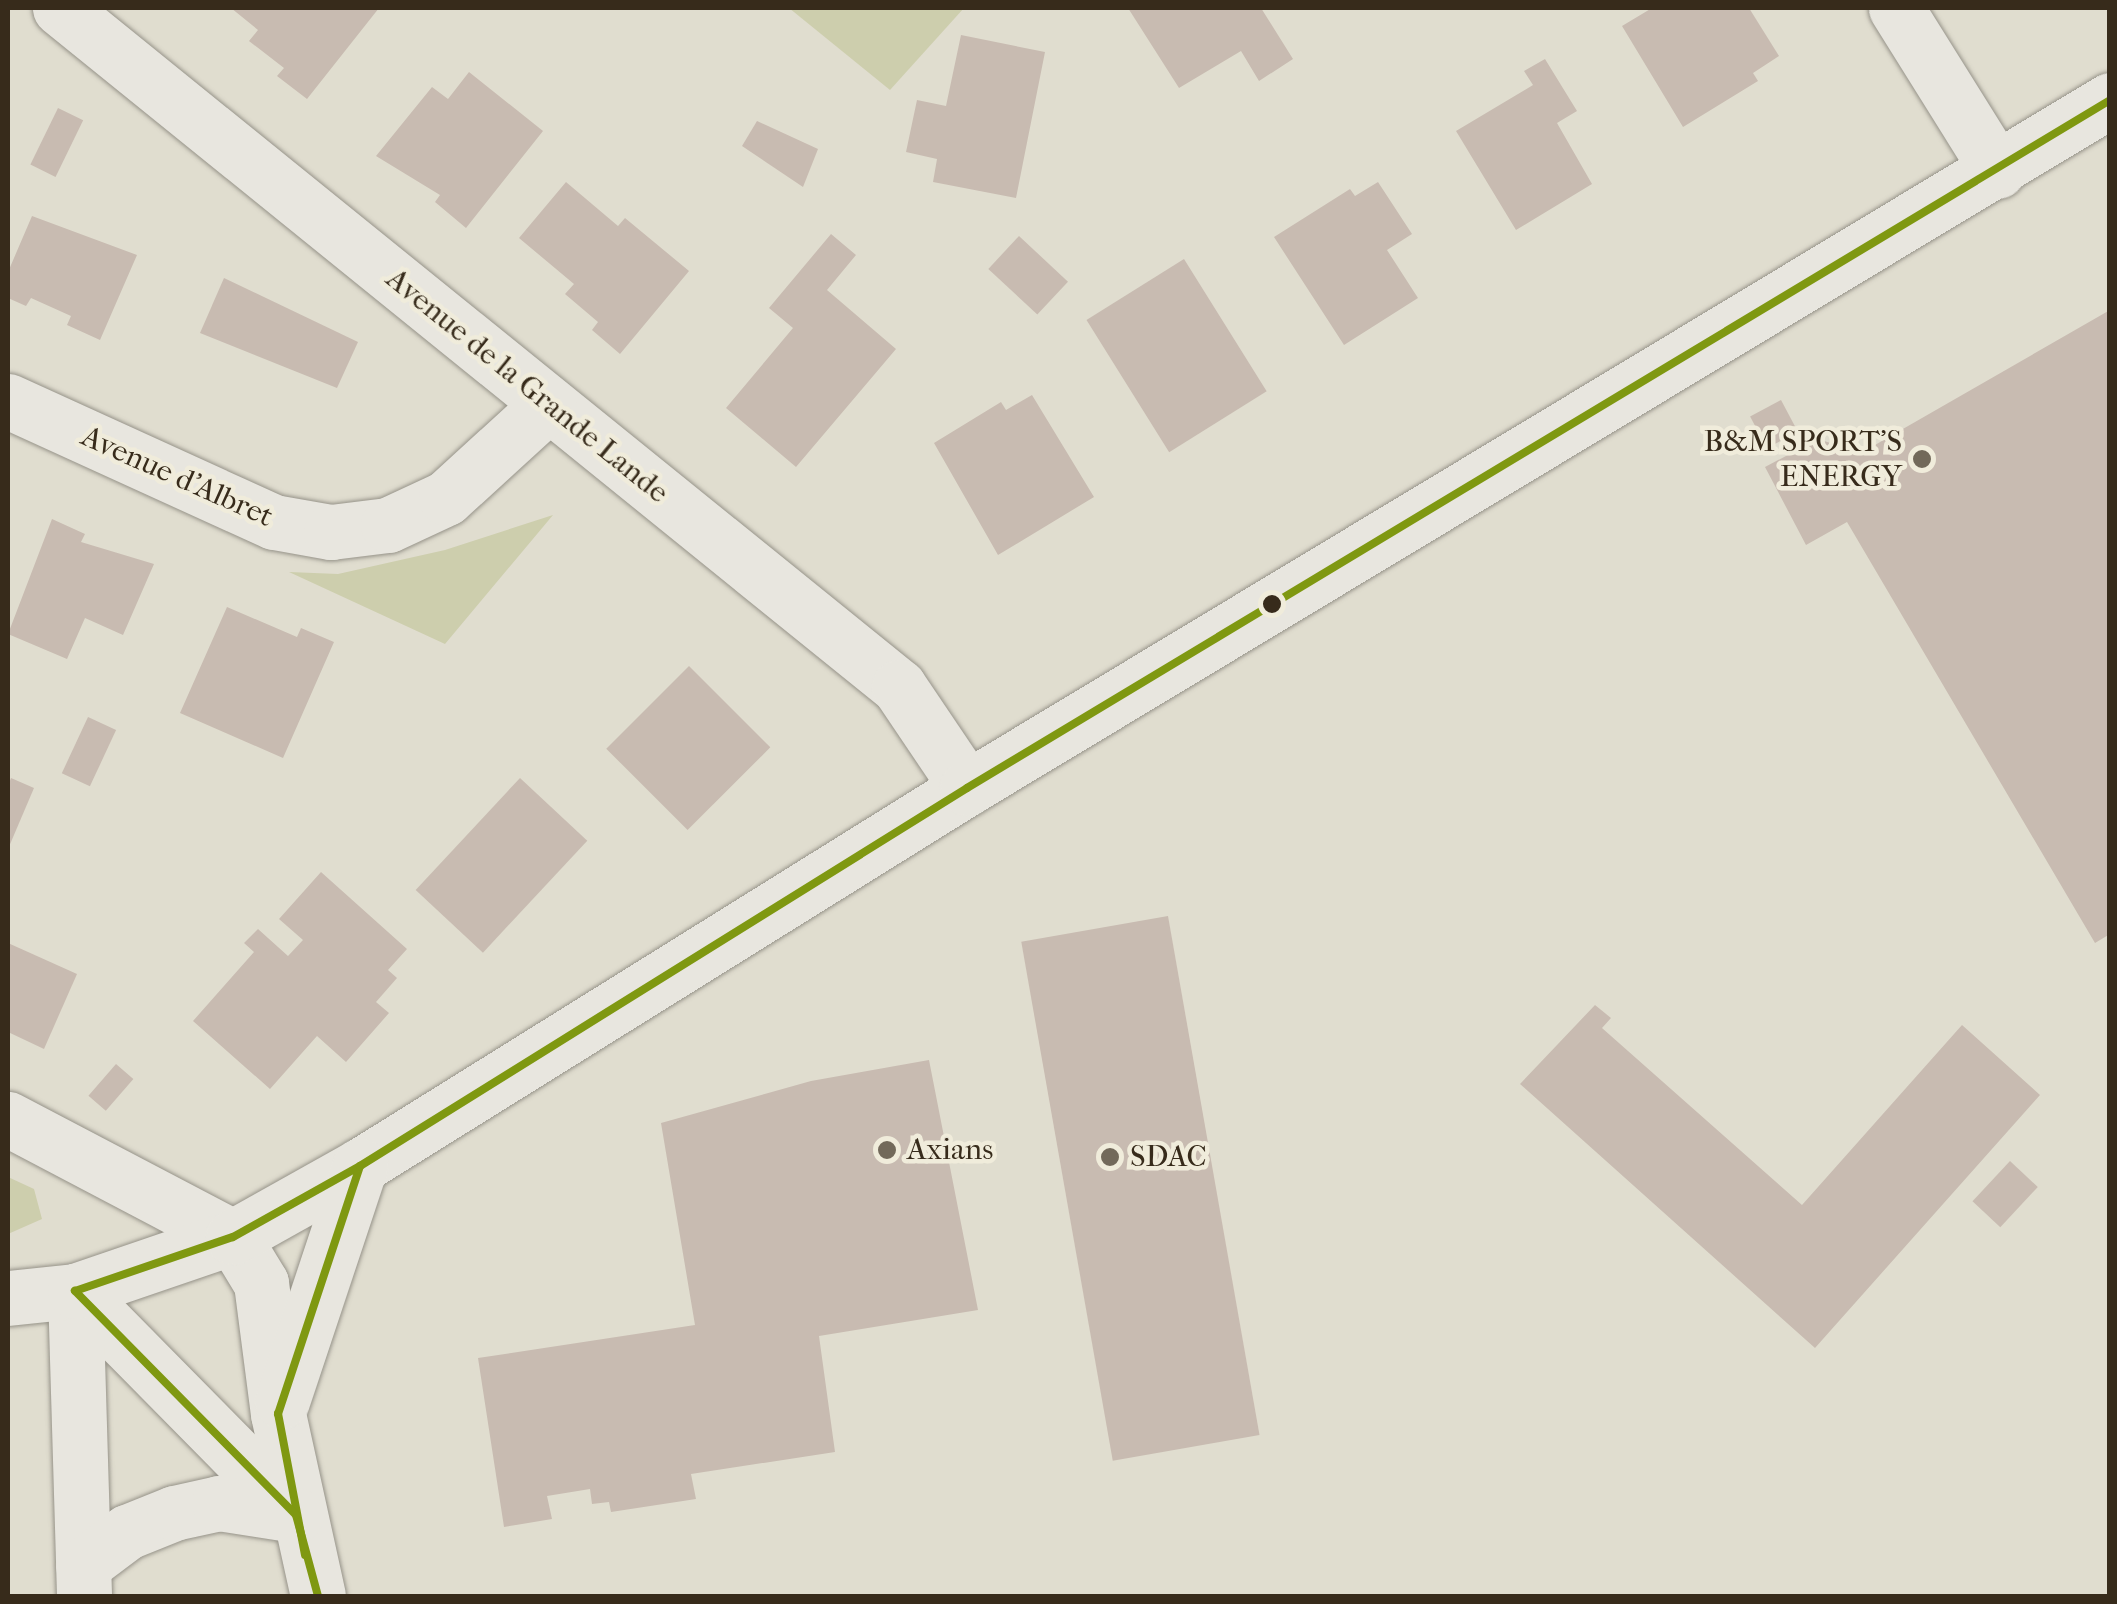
<!DOCTYPE html>
<html>
<head>
<meta charset="utf-8">
<style>
  body { margin:0 }
  #map { position:relative; width:2117px; height:1604px; overflow:hidden; background:#e0ddcf; font-family:"IM FELL French Canon",serif }
  div>[style] { position:absolute }
  .green>* { inset:0; background:#cdcead }
  .building>* { inset:0; background:#c8bbb1; transform-origin:0 0 }
  .roads { filter:drop-shadow(0 0 2px #969389) drop-shadow(0 0 2px #969389) }
  .minor>* { height:55px; margin:-27.5px; padding:0 27.5px; transform-origin:27.5px; border-radius:27.5px; background:#e8e6df }
  .bus-1>* { height:8px; margin:-4px; padding:0 4px; transform-origin:4px; border-radius:4px; background:#7f9811 }
  .dots>* { width:28px; height:28px; translate:-50% -50%; box-sizing:border-box; border:5px solid #f0ecdb; border-radius:50% }
  span { translate:-50% -50%; white-space:nowrap; text-align:center; line-height:1.15; -webkit-text-stroke:9px #f0ecdb; paint-order:stroke }
  .street-label { font-size:30px; color:#372b1b }
  .poi-label { font-size:30px; color:#372b1b }
  .right { translate:-100% -50%; text-align:right }
  .left { translate:0 -50%; text-align:left }
  .frame { position:absolute; inset:0; border:10px solid #372b1b; pointer-events:none }
</style>
</head>
<body>
<div id="map">
  <div class="green">
    <div style="clip-path:polygon(789px 8px,964px 8px,890px 90px)"></div>
    <div style="clip-path:polygon(553px 515px,445px 644px,289px 572px,338px 574px,445px 550px)"></div>
    <div style="clip-path:polygon(8px 1177px,34px 1189px,42px 1219px,8px 1234px)"></div>
  </div>
  <div class="building">
    <div style="clip-path:polygon(231px 8px,379px 8px,307px 99px,277px 76px,284px 68px,249px 41px,258px 30px)"></div>
    <div style="clip-path:polygon(1128px 8px,1261px 8px,1293px 59px,1259px 81px,1241px 51px,1179px 88px)"></div>
    <div style="clip-path:polygon(1652px 8px,1749px 8px,1779px 56px,1753px 73px,1758px 81px,1683px 127px,1622px 26px)"></div>
    <div style="clip-path:polygon(961px 35px,1045px 52px,1016px 198px,933px 182px,937px 159px,906px 152px,917px 100px,946px 106px)"></div>
    <div style="clip-path:polygon(1545px 59px,1577px 111px,1557px 123px,1592px 184px,1516px 230px,1456px 131px,1533px 85px,1524px 71px)"></div>
    <div style="clip-path:polygon(469px 72px,543px 131px,466px 228px,435px 202px,440px 195px,376px 156px,432px 87px,448px 99px)"></div>
    <div style="left:58px;top:108px;width:28px;height:63px;rotate:26deg"></div>
    <div style="clip-path:polygon(757px 121px,818px 149px,803px 187px,742px 146px)"></div>
    <div style="clip-path:polygon(566px 182px,618px 226px,625px 218px,689px 271px,620px 354px,592px 330px,598px 322px,565px 294px,574px 284px,519px 238px)"></div>
    <div style="clip-path:polygon(1378px 182px,1412px 234px,1387px 250px,1418px 298px,1344px 345px,1274px 237px,1350px 189px,1355px 196px)"></div>
    <div style="clip-path:polygon(32px 216px,137px 255px,100px 340px,67px 325px,71px 316px,31px 298px,26px 306px,8px 298px,8px 272px)"></div>
    <div style="clip-path:polygon(831px 234px,856px 255px,827px 290px,896px 349px,796px 467px,726px 408px,793px 328px,769px 308px)"></div>
    <div style="left:1019px;top:236px;width:67px;height:45px;rotate:43deg"></div>
    <div style="left:1184px;top:259px;width:156px;height:115px;rotate:58deg"></div>
    <div style="clip-path:polygon(224px 278px,358px 342px,337px 388px,200px 333px)"></div>
    <div style="clip-path:polygon(2110px 310px,2110px 934px,2095px 943px,1847px 522px,1806px 545px,1765px 467px,1818px 439px,1861px 453px)"></div>
    <div style="clip-path:polygon(1032px 395px,1094px 497px,998px 555px,934px 443px,1001px 402px,1006px 410px)"></div>
    <div style="left:1781px;top:400px;width:36px;height:35px;rotate:62deg"></div>
    <div style="clip-path:polygon(52px 519px,85px 534px,81px 542px,154px 564px,123px 635px,85px 618px,67px 659px,8px 634px)"></div>
    <div style="clip-path:polygon(227px 607px,297px 637px,301px 628px,334px 642px,283px 758px,180px 713px)"></div>
    <div style="left:689px;top:666px;width:115px;height:117px;rotate:45deg"></div>
    <div style="left:88px;top:717px;width:31px;height:62px;rotate:25deg"></div>
    <div style="clip-path:polygon(11px 778px,34px 788px,8px 849px,8px 786px)"></div>
    <div style="left:520px;top:778px;width:92px;height:153px;rotate:43deg"></div>
    <div style="clip-path:polygon(321px 872px,407px 949px,388px 970px,397px 978px,376px 1002px,389px 1013px,346px 1062px,317px 1036px,270px 1089px,193px 1021px,254px 952px,244px 943px,258px 929px,288px 956px,303px 940px,279px 919px)"></div>
    <div style="left:1168px;top:916px;width:527px;height:149px;rotate:80deg"></div>
    <div style="clip-path:polygon(8px 943px,77px 974px,44px 1049px,8px 1032px)"></div>
    <div style="clip-path:polygon(1595px 1005px,1611px 1018px,1602px 1028px,1802px 1205px,1962px 1025px,2040px 1095px,1815px 1348px,1520px 1084px)"></div>
    <div style="clip-path:polygon(929px 1060px,978px 1310px,819px 1336px,835px 1452px,691px 1474px,696px 1499px,611px 1512px,609px 1502px,592px 1504px,590px 1489px,547px 1496px,552px 1519px,504px 1527px,478px 1358px,695px 1325px,661px 1123px,811px 1081px)"></div>
    <div style="left:116px;top:1064px;width:23px;height:42px;rotate:41deg"></div>
    <div style="left:2010px;top:1161px;width:38px;height:55px;rotate:43deg"></div>
  </div>
  <div class="roads">
    <div class="minor">
      <div style="left:60px;top:8px;width:1079px;rotate:38.98deg"></div>
      <div style="left:899px;top:687px;width:122px;rotate:56deg"></div>
      <div style="left:1896px;top:8px;width:192px;rotate:58deg"></div>
      <div style="left:8px;top:401px;width:292px;rotate:24.5deg"></div>
      <div style="left:274px;top:522px;width:58px;rotate:10deg"></div>
      <div style="left:331px;top:532px;width:57px;rotate:-7deg"></div>
      <div style="left:388px;top:525px;width:64px;rotate:-25deg"></div>
      <div style="left:446px;top:498px;width:139px;rotate:-42.4deg"></div>
      <div style="left:8px;top:1119px;width:254px;rotate:27.7deg"></div>
      <div style="left:233px;top:1237px;width:54px;rotate:58.7deg"></div>
      <div style="left:261px;top:1283px;width:132px;rotate:82.6deg"></div>
      <div style="left:278px;top:1414px;width:186px;rotate:77.6deg"></div>
      <div style="left:75px;top:1291px;width:315px;rotate:45.4deg"></div>
      <div style="left:75px;top:1291px;width:305px;rotate:88.3deg"></div>
      <div style="left:8px;top:1298px;width:67px;rotate:-6deg"></div>
      <div style="left:75px;top:1291px;width:167px;rotate:-18.9deg"></div>
      <div style="left:233px;top:1237px;width:145px;rotate:-29.2deg"></div>
      <div style="left:360px;top:1166px;width:715px;rotate:-31.91deg"></div>
      <div style="left:967px;top:788px;width:1334px;rotate:-31.04deg"></div>
      <div style="left:282px;top:1401px;width:248px;rotate:-71.6deg"></div>
      <div style="left:83px;top:1565px;width:55px;rotate:-36.9deg"></div>
      <div style="left:127px;top:1532px;width:51px;rotate:-22deg"></div>
      <div style="left:174px;top:1513px;width:46px;rotate:-12.5deg"></div>
      <div style="left:219px;top:1503px;width:78px;rotate:8.9deg"></div>
    </div>
  </div>
  <div class="bus-1">
    <div style="left:305px;top:1555px;width:144px;rotate:-100.8deg"></div>
    <div style="left:278px;top:1414px;width:261px;rotate:-71.7deg"></div>
    <div style="left:318px;top:1596px;width:84px;rotate:-105.2deg"></div>
    <div style="left:296px;top:1515px;width:315px;rotate:-134.6deg"></div>
    <div style="left:75px;top:1291px;width:167px;rotate:-18.9deg"></div>
    <div style="left:233px;top:1237px;width:145px;rotate:-29.2deg"></div>
    <div style="left:360px;top:1166px;width:715px;rotate:-31.91deg"></div>
    <div style="left:967px;top:788px;width:1334px;rotate:-31.04deg"></div>
  </div>
  <div class="dots">
    <div style="left:1922px;top:459px;background:#72695a"></div>
    <div style="left:1272px;top:604px;background:#372b1b"></div>
    <div style="left:887px;top:1150px;background:#72695a"></div>
    <div style="left:1110px;top:1157px;background:#72695a"></div>
  </div>
  <div class="street-label">
    <span style="left:527px;top:386px;rotate:39deg">Avenue de la Grande Lande</span>
    <span style="left:177px;top:477px;rotate:24deg">Avenue d'Albret</span>
  </div>
  <div class="poi-label">
    <span class="right" style="left:1902px;top:459px">B&amp;M SPORT'S<br>ENERGY</span>
    <span class="left" style="left:907px;top:1150px">Axians</span>
    <span class="left" style="left:1130px;top:1157px">SDAC</span>
  </div>
  <div class="frame"></div>
</div>
</body>
</html>
